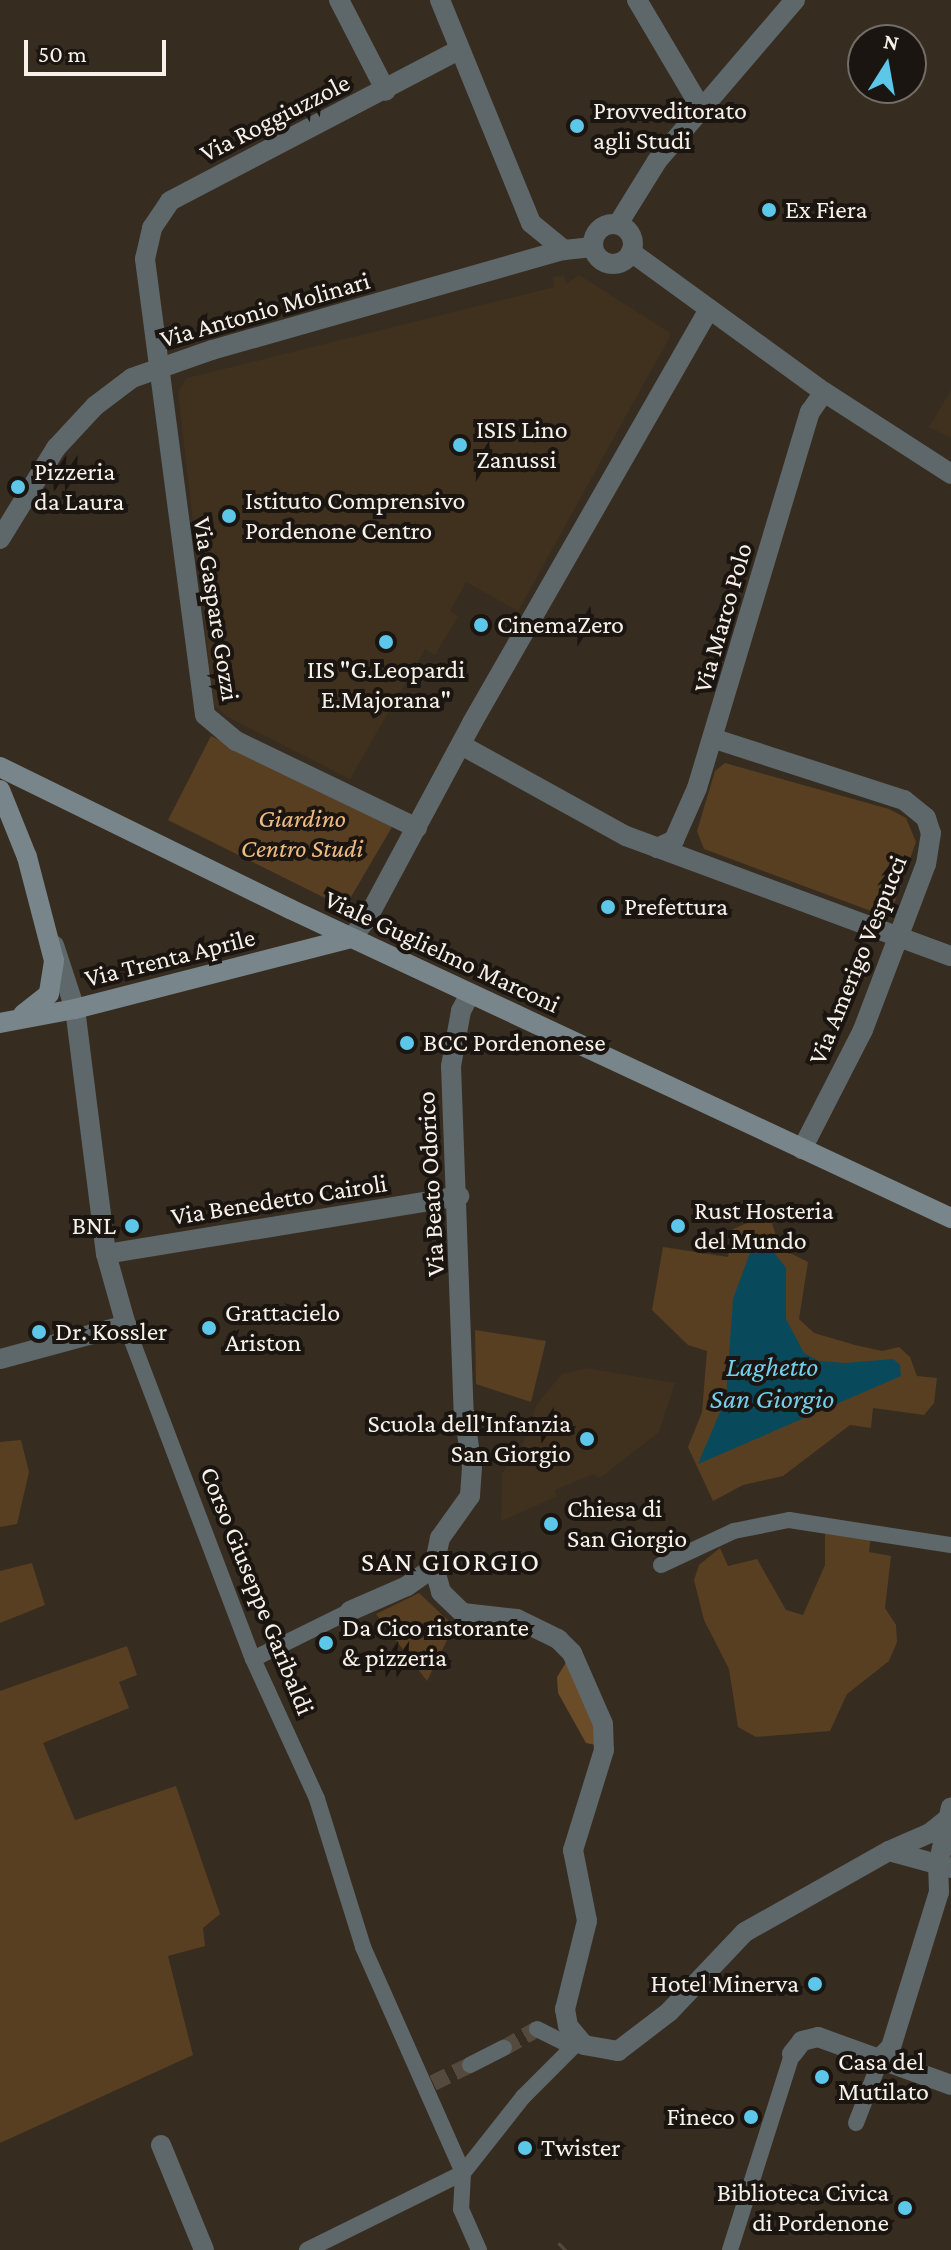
<!DOCTYPE html>
<html>
<head>
<meta charset="utf-8">
<style>
  body { margin:0 }
  #map { position:relative; width:951px; height:2250px; overflow:hidden; background:#372c20; font-family:"Crimson Pro",serif }
  div>[style] { position:absolute }
  .built>* { inset:0; background:#40311f }
  .green>* { inset:0; background:#583f21 }
  .forest>* { inset:0; background:#6b4c28 }
  .water>* { inset:0; background:#084a5b }
  .pedestrian-tunnel>* { height:16px; margin-top:-8px; transform-origin:0; background:repeating-linear-gradient(90deg,#544a3e 0 16px,transparent 0 24px) }
  .pedestrian>* { height:16px; margin:-8px; padding:0 8px; transform-origin:8px; border-radius:8px; background:#5e676a }
  .minor>* { height:20px; margin:-10px; padding:0 10px; transform-origin:10px; border-radius:10px; background:#5e676a }
  .tertiary>* { height:20px; margin:-10px; padding:0 10px; transform-origin:10px; border-radius:10px; background:#5e676a }
  .tertiary>.ring { margin:-10px; padding:0; box-sizing:content-box; background:none; border:20px solid #5e676a; border-radius:50% }
  .secondary>* { height:20px; margin:-10px; padding:0 10px; transform-origin:10px; border-radius:10px; background:#78868b }
  .dots>* { width:22px; height:22px; translate:-50% -50%; box-sizing:border-box; border:4px solid #1a1510; border-radius:50% }
  span { translate:-50% -50%; white-space:nowrap; text-align:center; line-height:1.15; -webkit-text-stroke:8px #1a1510; paint-order:stroke }
  .poi-label { font-size:26px; color:#f8f1e9 }
  .left { translate:0 -50%; text-align:left }
  .right { translate:-100% -50%; text-align:right }
  .street-label { font-size:26px; color:#f8f1e9 }
  .park-label { font-size:26px; color:#efbb81; font-style:italic }
  .water-label { font-size:28px; color:#74cfec; font-style:italic }
  .neighbourhood-label { font-size:28px; color:#f8f1e9; letter-spacing:2px }
  .north { position:absolute; left:847px; top:24px; width:80px; height:80px; box-sizing:border-box; background:#1a1510; border:2px solid #736d67; border-radius:50%; rotate:11deg; font-size:22px; font-weight:700; line-height:32px; text-align:center; color:#f8f1e9 }
  .north::after { content:''; display:block; margin:auto; width:28px; height:36px; background:#5cc7e8; clip-path:polygon(50% 0,100% 100%,50% 72%,0 100%) }
  .scale { position:absolute; left:24px; top:40px; width:142px; height:36px; box-sizing:border-box; border:4px solid #f8f1e9; border-top:0; padding-left:10px; font-size:24px; line-height:28px; white-space:nowrap; color:#f8f1e9; -webkit-text-stroke:6px #1a1510; paint-order:stroke }
</style>
</head>
<body>
<div id="map">
  <div class="built">
    <div style="clip-path:polygon(564px 275px,566px 284px,579px 275px,670px 333px,669px 338px,518px 611px,466px 582px,450px 611px,458px 616px,435px 655px,425px 649px,350px 779px,226px 716px,214px 705px,178px 392px,187px 378px,554px 287px,553px 277px)"></div>
    <div style="clip-path:polygon(951px 390px,951px 438px,929px 427px)"></div>
    <div style="clip-path:polygon(587px 1368px,675px 1383px,659px 1432px,600px 1478px,593px 1474px,555px 1490px,556px 1497px,501px 1521px,502px 1474px,522px 1446px,537px 1404px,562px 1374px)"></div>
  </div>
  <div class="green">
    <div style="clip-path:polygon(211px 736px,392px 827px,351px 897px,331px 901px,168px 820px)"></div>
    <div style="clip-path:polygon(725px 763px,889px 809px,906px 818px,916px 842px,891px 913px,879px 914px,704px 849px,697px 831px,715px 771px)"></div>
    <div style="clip-path:polygon(769px 1214px,780px 1248px,808px 1262px,799px 1319px,814px 1333px,855px 1345px,882px 1351px,899px 1347px,910px 1357px,917px 1376px,937px 1378px,934px 1403px,924px 1415px,873px 1408px,871px 1428px,850px 1425px,783px 1476px,743px 1485px,713px 1501px,688px 1447px,702px 1412px,707px 1351px,688px 1345px,652px 1310px,663px 1247px,728px 1257px,733px 1229px)"></div>
    <div style="clip-path:polygon(475px 1330px,546px 1341px,531px 1402px,476px 1384px)"></div>
    <div style="clip-path:polygon(21px 1440px,29px 1472px,17px 1524px,0 1527px,0 1442px)"></div>
    <div style="clip-path:polygon(825px 1527px,871px 1535px,869px 1552px,891px 1556px,885px 1608px,896px 1625px,897px 1642px,889px 1661px,847px 1694px,830px 1731px,756px 1737px,738px 1727px,729px 1669px,704px 1620px,694px 1580px,699px 1565px,720px 1548px,728px 1566px,757px 1559px,786px 1610px,803px 1615px,825px 1565px)"></div>
    <div style="clip-path:polygon(32px 1563px,45px 1605px,0 1623px,0 1571px)"></div>
    <div style="clip-path:polygon(419px 1593px,454px 1626px,427px 1681px,376px 1614px)"></div>
    <div style="clip-path:polygon(127px 1646px,137px 1675px,119px 1682px,129px 1708px,43px 1743px,75px 1820px,176px 1786px,220px 1914px,203px 1928px,205px 1946px,168px 1956px,193px 2055px,0 2143px,0 1691px)"></div>
  </div>
  <div class="forest">
    <div style="clip-path:polygon(567px 1661px,595px 1726px,595px 1745px,586px 1743px,558px 1693px,557px 1677px)"></div>
  </div>
  <div class="water">
    <div style="clip-path:polygon(768px 1245px,786px 1268px,786px 1319px,804px 1353px,819px 1361px,846px 1363px,893px 1359px,900px 1365px,901px 1376px,698px 1464px,726px 1398px,733px 1299px,751px 1250px)"></div>
  </div>
  <div class="pedestrian-tunnel">
    <div style="left:504px;top:2048px;width:38px;rotate:-30deg"></div>
    <div style="left:433px;top:2083px;width:41px;rotate:-25.9deg"></div>
    <div style="left:563px;top:2250px;width:3px;rotate:-45deg"></div>
  </div>
  <div class="pedestrian">
    <div style="left:126px;top:1325px;width:357px;rotate:69.2deg"></div>
    <div style="left:253px;top:1659px;width:154px;rotate:65.4deg"></div>
    <div style="left:317px;top:1799px;width:155px;rotate:72.7deg"></div>
    <div style="left:363px;top:1947px;width:247px;rotate:66.1deg"></div>
    <div style="left:463px;top:2173px;width:36px;rotate:93deg"></div>
    <div style="left:461px;top:2209px;width:45px;rotate:66.3deg"></div>
    <div style="left:661px;top:1565px;width:81px;rotate:-25deg"></div>
    <div style="left:734px;top:1531px;width:56px;rotate:-11.3deg"></div>
    <div style="left:789px;top:1520px;width:164px;rotate:8.8deg"></div>
    <div style="left:253px;top:1659px;width:108px;rotate:-26.3deg"></div>
    <div style="left:537px;top:2029px;width:40px;rotate:26.6deg"></div>
    <div style="left:470px;top:2065px;width:38px;rotate:-27deg"></div>
    <div style="left:856px;top:2123px;width:72px;rotate:-68.8deg"></div>
    <div style="left:307px;top:2250px;width:174px;rotate:-26.3deg"></div>
    <div style="left:463px;top:2173px;width:97px;rotate:-51.7deg"></div>
    <div style="left:523px;top:2097px;width:79px;rotate:-45deg"></div>
    <div style="left:730px;top:2250px;width:206px;rotate:-72.4deg"></div>
  </div>
  <div class="minor">
    <div style="left:339px;top:0;width:102px;rotate:62.7deg"></div>
    <div style="left:440px;top:0;width:241px;rotate:67.8deg"></div>
    <div style="left:531px;top:223px;width:43px;rotate:39.3deg"></div>
    <div style="left:637px;top:0;width:128px;rotate:59.4deg"></div>
    <div style="left:715px;top:739px;width:199px;rotate:17.9deg"></div>
    <div style="left:904px;top:800px;width:28px;rotate:39deg"></div>
    <div style="left:926px;top:818px;width:16px;rotate:72deg"></div>
    <div style="left:931px;top:833px;width:31px;rotate:99deg"></div>
    <div style="left:926px;top:864px;width:178px;rotate:110.8deg"></div>
    <div style="left:863px;top:1030px;width:134px;rotate:117.1deg"></div>
    <div style="left:463px;top:746px;width:186px;rotate:28.9deg"></div>
    <div style="left:626px;top:836px;width:346px;rotate:20.3deg"></div>
    <div style="left:417px;top:828px;width:201px;rotate:-154.3deg"></div>
    <div style="left:236px;top:741px;width:40px;rotate:-140deg"></div>
    <div style="left:205px;top:715px;width:460px;rotate:-97.5deg"></div>
    <div style="left:145px;top:259px;width:32px;rotate:-77deg"></div>
    <div style="left:152px;top:228px;width:32px;rotate:-56deg"></div>
    <div style="left:170px;top:201px;width:326px;rotate:-27.6deg"></div>
    <div style="left:657px;top:848px;width:19px;rotate:-25deg"></div>
    <div style="left:674px;top:840px;width:57px;rotate:-66.1deg"></div>
    <div style="left:697px;top:788px;width:393px;rotate:-73.3deg"></div>
    <div style="left:810px;top:412px;width:24px;rotate:-55deg"></div>
    <div style="left:351px;top:938px;width:25px;rotate:-50deg"></div>
    <div style="left:367px;top:919px;width:222px;rotate:-61.8deg"></div>
    <div style="left:472px;top:723px;width:476px;rotate:-60.2deg"></div>
    <div style="left:470px;top:994px;width:19px;rotate:118deg"></div>
    <div style="left:461px;top:1011px;width:56px;rotate:100.3deg"></div>
    <div style="left:451px;top:1066px;width:347px;rotate:87.9deg"></div>
    <div style="left:464px;top:1413px;width:55px;rotate:81.6deg"></div>
    <div style="left:472px;top:1467px;width:29px;rotate:94deg"></div>
    <div style="left:470px;top:1496px;width:52px;rotate:125.5deg"></div>
    <div style="left:440px;top:1538px;width:30px;rotate:102deg"></div>
    <div style="left:434px;top:1567px;width:26px;rotate:74deg"></div>
    <div style="left:441px;top:1592px;width:30px;rotate:44deg"></div>
    <div style="left:463px;top:1613px;width:54px;rotate:6.3deg"></div>
    <div style="left:517px;top:1619px;width:46px;rotate:26deg"></div>
    <div style="left:558px;top:1639px;width:20px;rotate:45deg"></div>
    <div style="left:572px;top:1653px;width:77px;rotate:66.4deg"></div>
    <div style="left:603px;top:1724px;width:26px;rotate:88deg"></div>
    <div style="left:604px;top:1750px;width:105px;rotate:107.2deg"></div>
    <div style="left:573px;top:1850px;width:72px;rotate:78.8deg"></div>
    <div style="left:587px;top:1921px;width:91px;rotate:104deg"></div>
    <div style="left:565px;top:2009px;width:17px;rotate:80deg"></div>
    <div style="left:568px;top:2026px;width:25px;rotate:50deg"></div>
    <div style="left:584px;top:2045px;width:35px;rotate:10deg"></div>
    <div style="left:618px;top:2051px;width:64px;rotate:-37.4deg"></div>
    <div style="left:669px;top:2012px;width:110px;rotate:-46.5deg"></div>
    <div style="left:745px;top:1932px;width:165px;rotate:-29.4deg"></div>
    <div style="left:889px;top:1851px;width:64px;rotate:15.3deg"></div>
    <div style="left:106px;top:1254px;width:358px;rotate:-9.3deg"></div>
    <div style="left:0;top:1359px;width:131px;rotate:-15.1deg"></div>
    <div style="left:126px;top:1325px;width:74px;rotate:-105.7deg"></div>
    <div style="left:106px;top:1254px;width:247px;rotate:-97.2deg"></div>
    <div style="left:75px;top:1009px;width:67px;rotate:-108.2deg"></div>
    <div style="left:350px;top:1611px;width:62px;rotate:-23.7deg"></div>
    <div style="left:407px;top:1586px;width:33px;rotate:-35deg"></div>
    <div style="left:889px;top:1851px;width:45px;rotate:-23.7deg"></div>
    <div style="left:930px;top:1833px;width:22px;rotate:-39deg"></div>
    <div style="left:792px;top:2054px;width:16px;rotate:-52deg"></div>
    <div style="left:802px;top:2041px;width:16px;rotate:-14deg"></div>
    <div style="left:818px;top:2037px;width:141px;rotate:19.8deg"></div>
    <div style="left:882px;top:2056px;width:13px;rotate:-45deg"></div>
    <div style="left:891px;top:2047px;width:162px;rotate:-72.8deg"></div>
    <div style="left:939px;top:1892px;width:26px;rotate:-92deg"></div>
    <div style="left:938px;top:1866px;width:60px;rotate:-77.6deg"></div>
    <div style="left:161px;top:2145px;width:113px;rotate:67.7deg"></div>
  </div>
  <div class="tertiary">
    <div style="left:618px;top:224px;width:74px;rotate:-58.2deg"></div>
    <div style="left:657px;top:161px;width:212px;rotate:-49.4deg"></div>
    <div class="ring" style="left:593px;top:224px;width:20px;height:20px"></div>
    <div style="left:631px;top:252px;width:238px;rotate:36deg"></div>
    <div style="left:824px;top:392px;width:151px;rotate:32.8deg"></div>
    <div style="left:0;top:539px;width:107px;rotate:-58.4deg"></div>
    <div style="left:56px;top:448px;width:57px;rotate:-47.1deg"></div>
    <div style="left:95px;top:406px;width:46px;rotate:-37.1deg"></div>
    <div style="left:132px;top:378px;width:85px;rotate:-19.3deg"></div>
    <div style="left:212px;top:350px;width:366px;rotate:-15.9deg"></div>
    <div style="left:564px;top:250px;width:29px;rotate:-6deg"></div>
  </div>
  <div class="secondary">
    <div style="left:0;top:767px;width:323px;rotate:26.1deg"></div>
    <div style="left:290px;top:909px;width:730px;rotate:25.05deg"></div>
    <div style="left:0;top:790px;width:72px;rotate:68.1deg"></div>
    <div style="left:27px;top:857px;width:107px;rotate:75.4deg"></div>
    <div style="left:54px;top:961px;width:33px;rotate:99deg"></div>
    <div style="left:49px;top:994px;width:33px;rotate:142deg"></div>
    <div style="left:0;top:1023px;width:76px;rotate:-10.6deg"></div>
    <div style="left:75px;top:1009px;width:285px;rotate:-14.4deg"></div>
  </div>
  <div class="dots">
    <div style="left:577px;top:126px;background:#5cc7e8"></div>
    <div style="left:769px;top:210px;background:#5cc7e8"></div>
    <div style="left:460px;top:445px;background:#5cc7e8"></div>
    <div style="left:18px;top:487px;background:#5cc7e8"></div>
    <div style="left:229px;top:516px;background:#5cc7e8"></div>
    <div style="left:481px;top:625px;background:#5cc7e8"></div>
    <div style="left:386px;top:642px;background:#5cc7e8"></div>
    <div style="left:608px;top:907px;background:#5cc7e8"></div>
    <div style="left:407px;top:1043px;background:#5cc7e8"></div>
    <div style="left:132px;top:1226px;background:#5cc7e8"></div>
    <div style="left:678px;top:1226px;background:#5cc7e8"></div>
    <div style="left:209px;top:1328px;background:#5cc7e8"></div>
    <div style="left:39px;top:1332px;background:#5cc7e8"></div>
    <div style="left:587px;top:1439px;background:#5cc7e8"></div>
    <div style="left:551px;top:1524px;background:#5cc7e8"></div>
    <div style="left:326px;top:1643px;background:#5cc7e8"></div>
    <div style="left:815px;top:1984px;background:#5cc7e8"></div>
    <div style="left:822px;top:2077px;background:#5cc7e8"></div>
    <div style="left:751px;top:2117px;background:#5cc7e8"></div>
    <div style="left:525px;top:2148px;background:#5cc7e8"></div>
    <div style="left:905px;top:2208px;background:#5cc7e8"></div>
  </div>
  <div class="poi-label">
    <span class="left" style="left:593px;top:126px">Provveditorato<br>agli Studi</span>
    <span class="left" style="left:785px;top:210px">Ex Fiera</span>
    <span class="left" style="left:476px;top:445px">ISIS Lino<br>Zanussi</span>
    <span class="left" style="left:34px;top:487px">Pizzeria<br>da Laura</span>
    <span class="left" style="left:245px;top:516px">Istituto Comprensivo<br>Pordenone Centro</span>
    <span class="left" style="left:497px;top:625px">CinemaZero</span>
    <span style="left:386px;top:685px">IIS "G.Leopardi<br>E.Majorana"</span>
    <span class="left" style="left:624px;top:907px">Prefettura</span>
    <span class="left" style="left:423px;top:1043px">BCC Pordenonese</span>
    <span class="left" style="left:694px;top:1226px">Rust Hosteria<br>del Mundo</span>
    <span class="right" style="left:116px;top:1226px">BNL</span>
    <span class="left" style="left:225px;top:1328px">Grattacielo<br>Ariston</span>
    <span class="left" style="left:55px;top:1332px">Dr. Kossler</span>
    <span class="right" style="left:571px;top:1439px">Scuola dell'Infanzia<br>San Giorgio</span>
    <span class="left" style="left:567px;top:1524px">Chiesa di<br>San Giorgio</span>
    <span class="left" style="left:342px;top:1643px">Da Cico ristorante<br>&amp; pizzeria</span>
    <span class="right" style="left:799px;top:1984px">Hotel Minerva</span>
    <span class="left" style="left:838px;top:2077px">Casa del<br>Mutilato</span>
    <span class="right" style="left:735px;top:2117px">Fineco</span>
    <span class="left" style="left:541px;top:2148px">Twister</span>
    <span class="right" style="left:889px;top:2208px">Biblioteca Civica<br>di Pordenone</span>
  </div>
  <div class="street-label">
    <span style="left:275px;top:118px;rotate:-27deg">Via Roggiuzzole</span>
    <span style="left:265px;top:310px;rotate:-16deg">Via Antonio Molinari</span>
    <span style="left:216px;top:609px;rotate:81deg">Via Gaspare Gozzi</span>
    <span style="left:723px;top:618px;rotate:-74deg">Via Marco Polo</span>
    <span style="left:442px;top:952px;rotate:25deg">Viale Guglielmo Marconi</span>
    <span style="left:170px;top:958px;rotate:-14deg">Via Trenta Aprile</span>
    <span style="left:858px;top:960px;rotate:-68deg">Via Amerigo Vespucci</span>
    <span style="left:431px;top:1184px;rotate:-93deg">Via Beato Odorico</span>
    <span style="left:279px;top:1200px;rotate:-9deg">Via Benedetto Cairoli</span>
    <span style="left:257px;top:1591px;rotate:68deg">Corso Giuseppe Garibaldi</span>
  </div>
  <div class="park-label">
    <span style="left:302px;top:834px">Giardino<br>Centro Studi</span>
  </div>
  <div class="water-label">
    <span style="left:772px;top:1383px">Laghetto<br>San Giorgio</span>
  </div>
  <div class="neighbourhood-label">
    <span style="left:451px;top:1562px">SAN GIORGIO</span>
  </div>
  <div class="north">N</div>
  <div class="scale">50 m</div>
</div>
</body>
</html>
